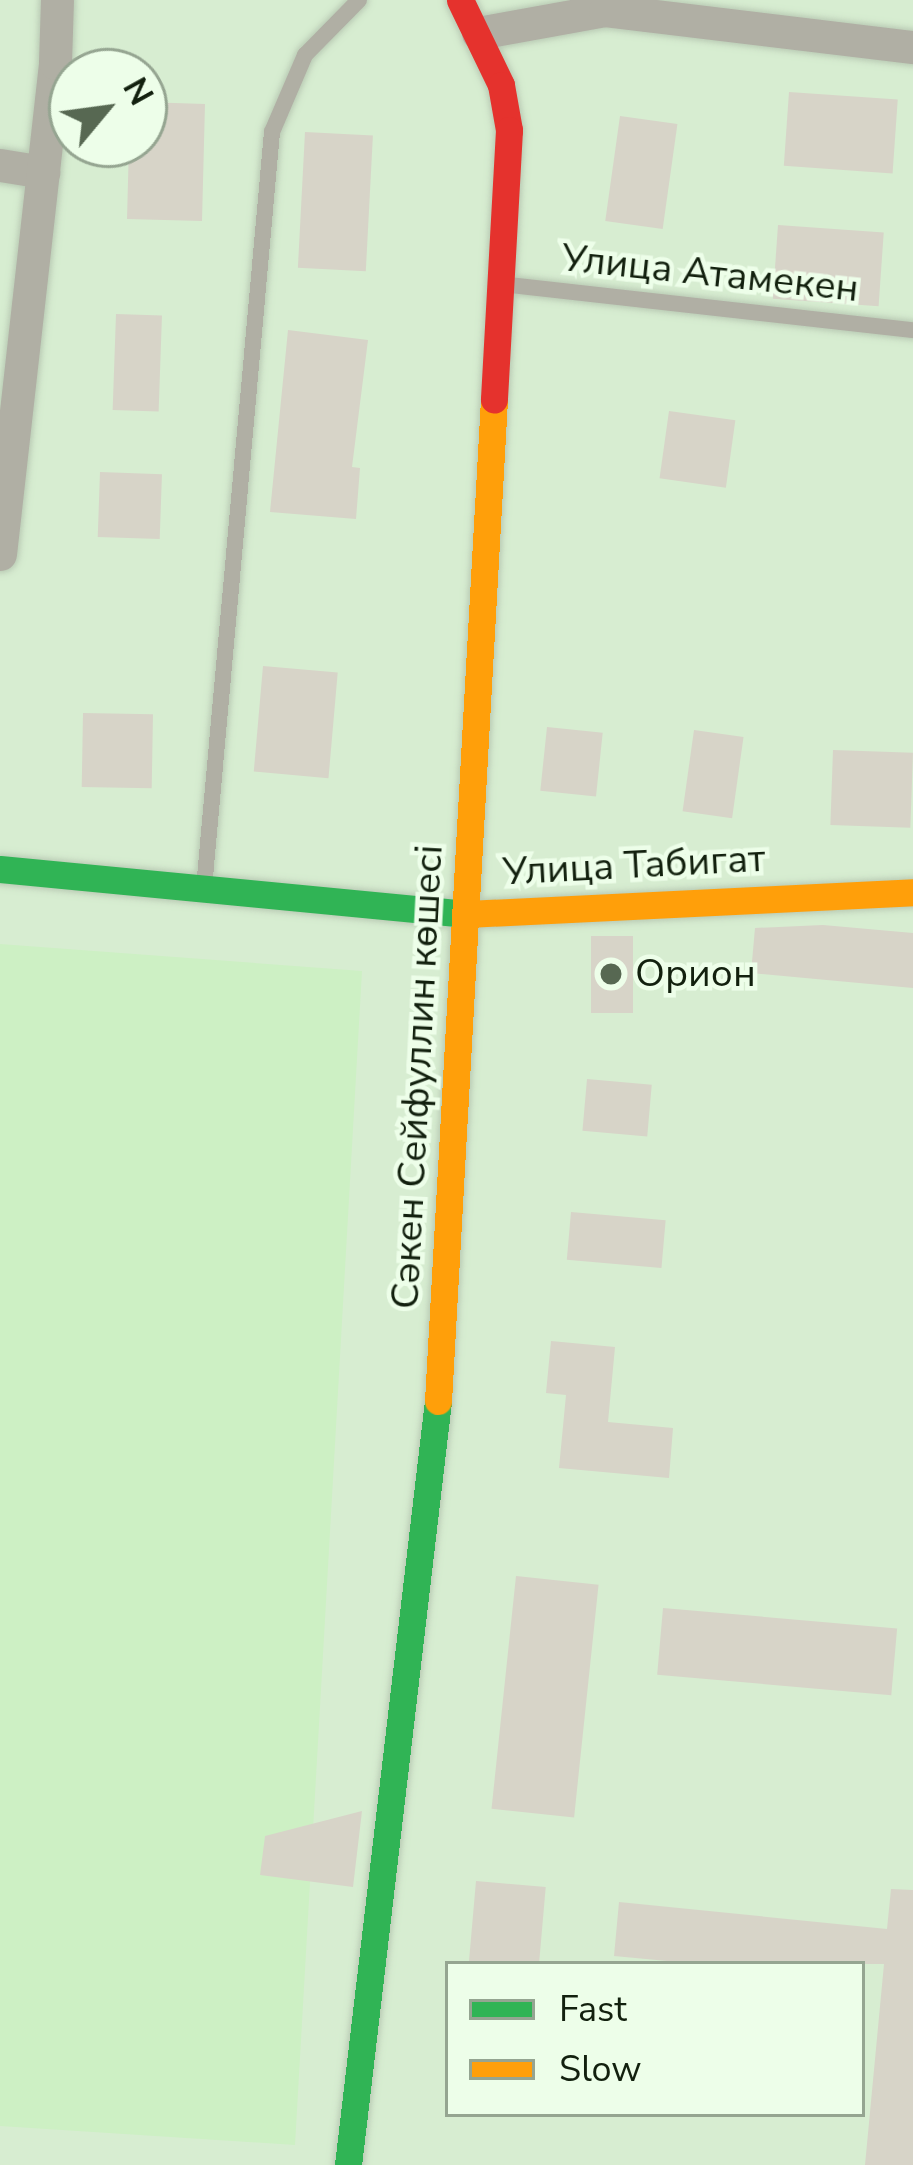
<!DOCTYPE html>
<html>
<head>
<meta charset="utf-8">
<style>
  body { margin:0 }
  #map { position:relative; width:913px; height:2165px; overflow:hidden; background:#d7edd1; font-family:"Nunito Sans",sans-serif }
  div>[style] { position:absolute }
  .built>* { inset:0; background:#cdf0c4 }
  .building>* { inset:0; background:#d7d4c8; transform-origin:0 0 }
  .roads { filter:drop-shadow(0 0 3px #b9cab4) drop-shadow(0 0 3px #b9cab4) }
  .lane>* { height:16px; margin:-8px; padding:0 8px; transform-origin:8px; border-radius:8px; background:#b0afa4 }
  .street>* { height:33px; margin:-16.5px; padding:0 16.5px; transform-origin:16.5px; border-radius:16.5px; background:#b0afa4 }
  .fast>* { height:27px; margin:-13.5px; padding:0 13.5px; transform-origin:13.5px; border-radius:13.5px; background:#30b455 }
  .slow>* { height:27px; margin:-13.5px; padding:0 13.5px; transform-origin:13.5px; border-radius:13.5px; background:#ff9f0a }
  .jam>* { height:27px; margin:-13.5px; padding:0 13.5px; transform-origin:13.5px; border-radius:13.5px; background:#e5322d }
  .dots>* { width:33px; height:33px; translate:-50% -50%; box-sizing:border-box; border:6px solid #edfee9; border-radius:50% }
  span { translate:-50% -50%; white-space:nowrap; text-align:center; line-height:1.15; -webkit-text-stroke:9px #edfee9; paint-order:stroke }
  .street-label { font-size:39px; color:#12200e }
  .poi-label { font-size:39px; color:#12200e }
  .left { translate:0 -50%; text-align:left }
  .legend { position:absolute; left:445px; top:1961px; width:420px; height:156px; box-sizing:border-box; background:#edfee9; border:3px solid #95a591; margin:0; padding:15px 21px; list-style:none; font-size:36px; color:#12200e }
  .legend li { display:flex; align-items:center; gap:24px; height:60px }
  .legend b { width:60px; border:3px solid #95a591 }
  .north { position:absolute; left:48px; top:48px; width:120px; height:120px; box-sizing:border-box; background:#edfee9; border:3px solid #95a591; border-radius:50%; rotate:61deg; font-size:33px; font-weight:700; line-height:48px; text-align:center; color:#12200e }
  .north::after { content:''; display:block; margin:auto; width:42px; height:54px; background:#576852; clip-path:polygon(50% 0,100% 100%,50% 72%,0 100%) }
</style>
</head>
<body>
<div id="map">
  <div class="built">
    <div style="clip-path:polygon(0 944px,362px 971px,295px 2145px,0 2126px)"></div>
  </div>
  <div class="building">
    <div style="left:789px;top:92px;width:109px;height:74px;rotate:4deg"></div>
    <div style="clip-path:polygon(144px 102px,205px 104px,202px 221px,127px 219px,129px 144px,144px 144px)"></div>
    <div style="left:620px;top:116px;width:58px;height:106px;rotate:8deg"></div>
    <div style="left:305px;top:132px;width:68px;height:136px;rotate:3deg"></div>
    <div style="left:778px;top:225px;width:106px;height:74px;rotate:4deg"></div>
    <div style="left:116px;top:314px;width:46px;height:96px;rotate:2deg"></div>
    <div style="clip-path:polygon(288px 330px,368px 340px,352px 467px,360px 468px,356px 519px,270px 512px)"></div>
    <div style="left:669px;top:411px;width:67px;height:68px;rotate:8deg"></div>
    <div style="left:100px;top:472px;width:62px;height:65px;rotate:2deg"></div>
    <div style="left:263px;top:666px;width:75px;height:106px;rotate:5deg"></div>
    <div style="left:83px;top:713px;width:70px;height:74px;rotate:1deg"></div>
    <div style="left:547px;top:727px;width:56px;height:64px;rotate:6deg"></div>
    <div style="left:694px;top:730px;width:50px;height:82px;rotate:8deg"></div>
    <div style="left:833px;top:750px;width:80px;height:75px;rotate:2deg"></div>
    <div style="clip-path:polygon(823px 925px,913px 933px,913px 988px,751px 973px,755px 928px)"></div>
    <div style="left:591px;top:936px;width:42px;height:77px"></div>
    <div style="left:587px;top:1079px;width:65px;height:52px;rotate:5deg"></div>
    <div style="left:571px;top:1212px;width:95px;height:48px;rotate:5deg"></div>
    <div style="clip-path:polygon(551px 1341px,615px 1347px,608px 1422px,673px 1428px,669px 1478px,559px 1468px,566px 1395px,546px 1393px)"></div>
    <div style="left:516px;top:1576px;width:83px;height:234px;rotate:6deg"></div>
    <div style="left:663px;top:1608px;width:235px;height:67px;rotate:5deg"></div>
    <div style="clip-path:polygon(362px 1811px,353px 1887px,260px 1875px,265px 1836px)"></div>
    <div style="left:476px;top:1881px;width:70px;height:83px;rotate:5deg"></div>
    <div style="clip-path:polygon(891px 1889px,913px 1890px,913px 2165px,865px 2165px,884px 1964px,699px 1964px,614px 1956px,619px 1902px,887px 1929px)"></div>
  </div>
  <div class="roads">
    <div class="lane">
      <div style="left:501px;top:284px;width:415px;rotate:6.4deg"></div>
      <div style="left:204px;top:888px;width:759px;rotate:-84.86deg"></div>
      <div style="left:272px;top:132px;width:84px;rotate:-66.8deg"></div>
      <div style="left:305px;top:55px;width:77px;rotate:-45.5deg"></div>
    </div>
    <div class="street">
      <div style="left:478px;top:33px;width:129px;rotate:-10.3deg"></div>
      <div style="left:605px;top:10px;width:310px;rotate:6.9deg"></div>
      <div style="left:0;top:165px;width:44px;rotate:9.2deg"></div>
      <div style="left:0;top:554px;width:494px;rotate:-83.6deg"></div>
      <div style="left:55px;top:63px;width:63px;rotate:-88.2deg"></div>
    </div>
    <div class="fast">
      <div style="left:0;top:869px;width:469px;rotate:5.5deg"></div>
      <div style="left:348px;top:2165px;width:769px;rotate:-83.28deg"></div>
    </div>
    <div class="slow">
      <div style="left:467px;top:914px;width:447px;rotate:-2.8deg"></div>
      <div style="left:438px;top:1401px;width:1003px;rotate:-86.8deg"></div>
    </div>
    <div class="jam">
      <div style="left:460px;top:0;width:94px;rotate:64.2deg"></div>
      <div style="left:501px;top:85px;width:46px;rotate:79.9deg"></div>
      <div style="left:509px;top:130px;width:270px;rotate:93.2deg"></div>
    </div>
  </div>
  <div class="dots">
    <div style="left:611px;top:974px;background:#576852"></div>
  </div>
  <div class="street-label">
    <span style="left:710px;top:274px;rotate:6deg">Улица Атамекен</span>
    <span style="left:634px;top:866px;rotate:-3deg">Улица Табигат</span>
    <span style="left:418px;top:1077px;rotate:-87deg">Сәкен Сейфуллин көшесі</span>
  </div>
  <div class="poi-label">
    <span class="left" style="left:635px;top:974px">Орион</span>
  </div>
  <ul class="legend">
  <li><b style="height:15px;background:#30b455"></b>Fast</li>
  <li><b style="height:15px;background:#ff9f0a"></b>Slow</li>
  </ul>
  <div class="north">N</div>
</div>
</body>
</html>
